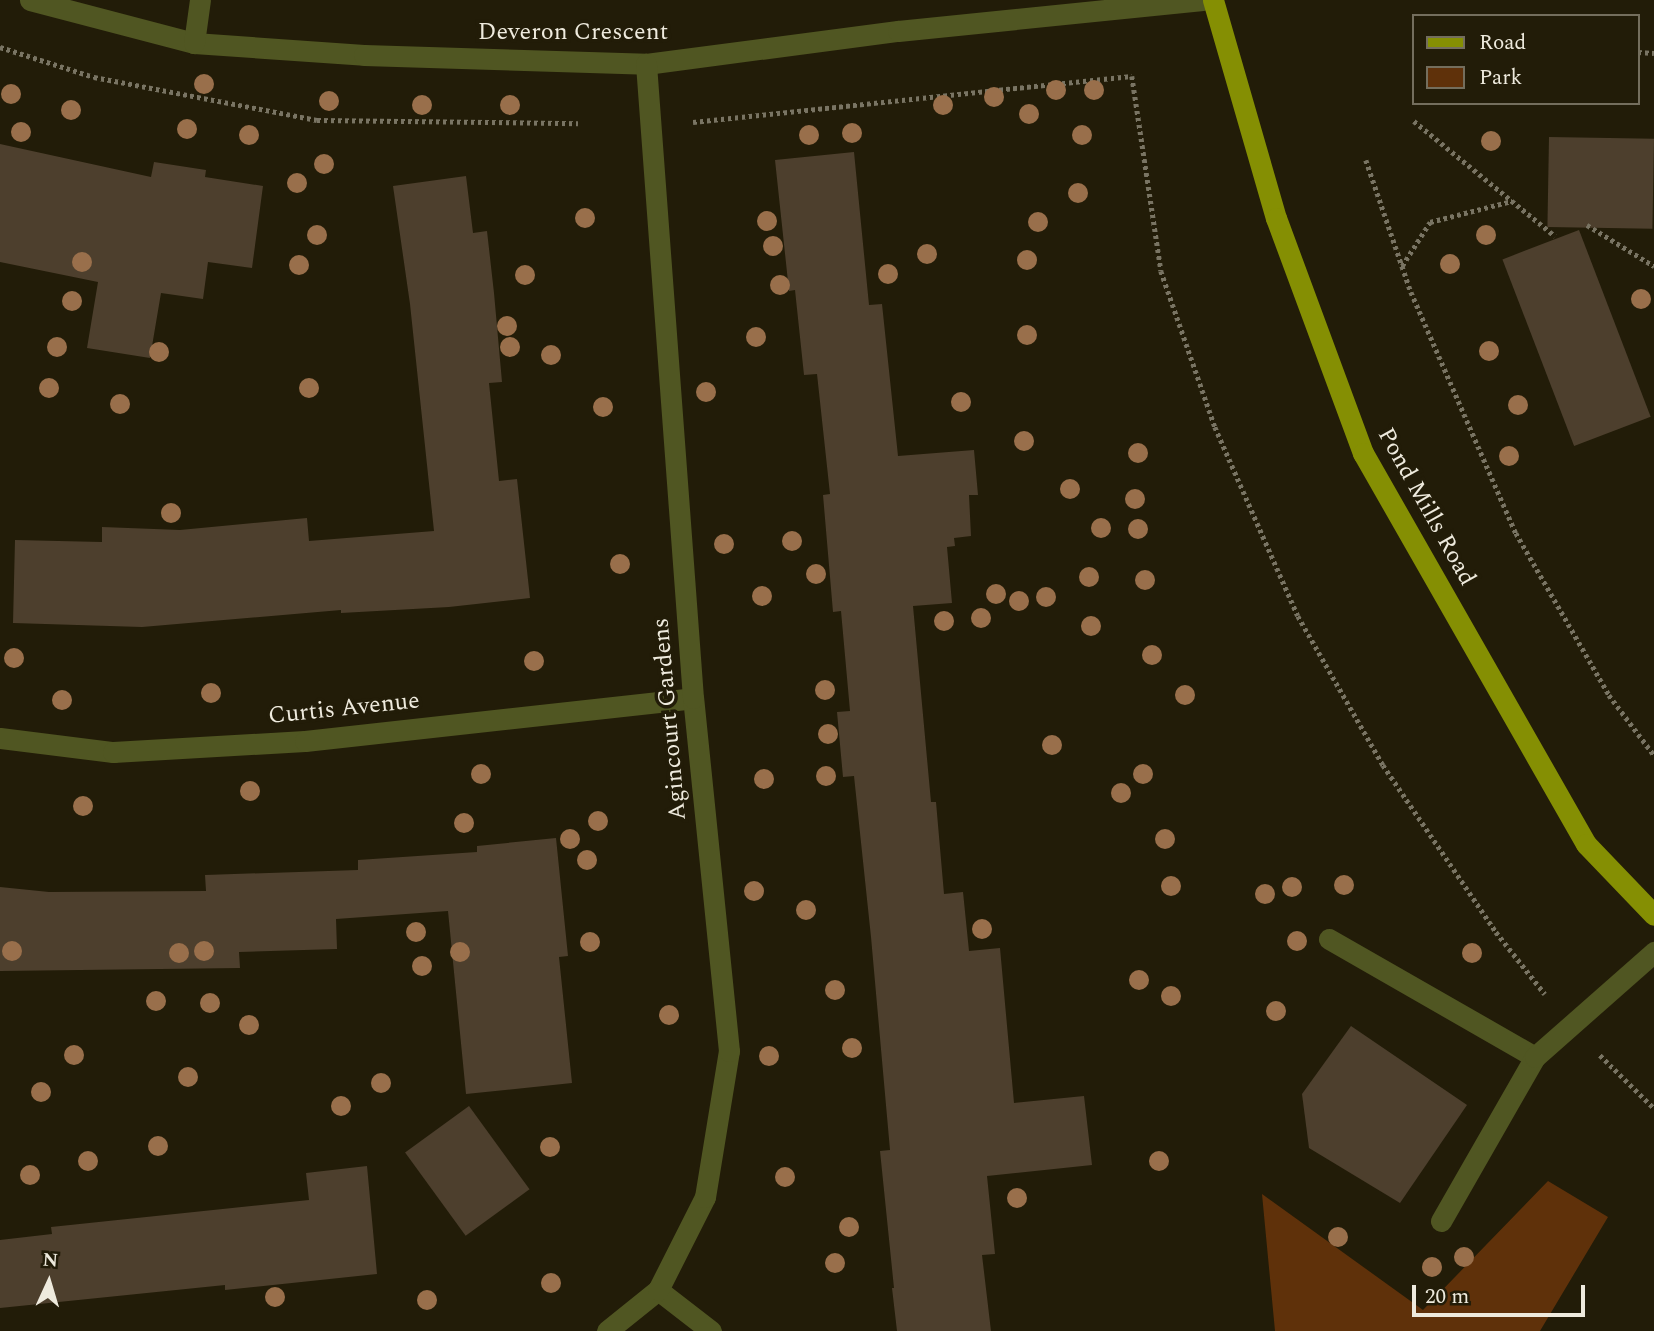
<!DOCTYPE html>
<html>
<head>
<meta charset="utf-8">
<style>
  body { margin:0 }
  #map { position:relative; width:1654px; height:1331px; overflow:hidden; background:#221c08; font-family:Spectral,serif }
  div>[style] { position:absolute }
  .green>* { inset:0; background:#5f310a }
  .building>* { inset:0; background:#4d3f2d; transform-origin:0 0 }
  .path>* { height:4.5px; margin-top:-2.25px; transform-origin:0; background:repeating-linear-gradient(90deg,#797463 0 3.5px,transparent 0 7px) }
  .minor>* { height:21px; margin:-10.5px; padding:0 10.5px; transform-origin:10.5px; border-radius:10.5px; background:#505622 }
  .major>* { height:21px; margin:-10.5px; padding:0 10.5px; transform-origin:10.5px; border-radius:10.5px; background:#858f03 }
  .trees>* { width:20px; height:20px; margin:-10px; border-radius:50%; background:#996f4b }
  span { translate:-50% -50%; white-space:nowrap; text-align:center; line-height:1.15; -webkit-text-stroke:7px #221c08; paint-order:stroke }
  .street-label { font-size:24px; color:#eeeadd }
  .legend { position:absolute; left:1412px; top:14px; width:228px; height:91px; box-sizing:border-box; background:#221c08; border:2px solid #746e5d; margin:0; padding:9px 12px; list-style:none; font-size:21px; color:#eeeadd }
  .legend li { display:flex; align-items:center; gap:14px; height:35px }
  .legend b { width:35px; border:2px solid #746e5d }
  .north { position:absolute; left:14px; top:1247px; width:70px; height:70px; -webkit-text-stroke:5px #221c08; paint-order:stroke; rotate:4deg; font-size:19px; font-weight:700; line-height:28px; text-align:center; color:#eeeadd }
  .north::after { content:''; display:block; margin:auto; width:24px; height:32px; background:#eeeadd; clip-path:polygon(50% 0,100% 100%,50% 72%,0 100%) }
  .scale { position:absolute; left:1412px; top:1285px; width:173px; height:32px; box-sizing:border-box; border:4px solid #eeeadd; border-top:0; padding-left:9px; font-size:21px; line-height:24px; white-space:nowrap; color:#eeeadd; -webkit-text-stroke:5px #221c08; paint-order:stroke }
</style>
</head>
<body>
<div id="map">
  <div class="green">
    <div style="clip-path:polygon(1548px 1181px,1608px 1217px,1540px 1331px,1275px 1331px,1262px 1194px,1423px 1310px)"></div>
  </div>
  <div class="building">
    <div style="left:1549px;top:137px;width:105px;height:90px;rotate:1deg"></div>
    <div style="clip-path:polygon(0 144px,151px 177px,154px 162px,206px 170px,205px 177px,263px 186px,252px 268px,208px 262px,203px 299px,161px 293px,150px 358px,87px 348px,98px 282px,0 262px)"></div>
    <div style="clip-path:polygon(854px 152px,869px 305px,882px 304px,898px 456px,974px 450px,978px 495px,969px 495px,971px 536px,954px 538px,955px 546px,947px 547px,952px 603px,913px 606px,931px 802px,936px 802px,944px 894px,963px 892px,969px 951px,1000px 948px,1014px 1103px,1084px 1096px,1092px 1165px,987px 1176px,995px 1254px,982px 1255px,991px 1331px,897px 1331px,892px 1288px,894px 1288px,880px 1151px,890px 1150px,871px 937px,854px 776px,843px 777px,837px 712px,850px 711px,841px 611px,833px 612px,823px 495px,830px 494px,817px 374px,804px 375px,795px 290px,789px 291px,775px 160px)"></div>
    <div style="clip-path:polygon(466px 176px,473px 233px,487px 231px,494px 293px,502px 382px,489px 383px,499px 481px,517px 479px,530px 598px,449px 607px,341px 613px,341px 610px,142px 627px,13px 623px,15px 540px,102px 542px,102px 527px,180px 530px,307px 518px,309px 541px,434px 531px,410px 304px,393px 186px)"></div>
    <div style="left:1579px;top:230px;width:200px;height:82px;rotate:69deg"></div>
    <div style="clip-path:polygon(556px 838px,568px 956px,559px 957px,572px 1083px,466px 1094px,448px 911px,336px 919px,337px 949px,239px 952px,240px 968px,0 971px,0 887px,49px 892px,206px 891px,205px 875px,358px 870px,358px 860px,477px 852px,477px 846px)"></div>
    <div style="clip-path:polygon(1351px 1026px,1467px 1105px,1400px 1203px,1309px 1148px,1302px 1094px)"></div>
    <div style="left:469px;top:1106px;width:103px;height:79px;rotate:54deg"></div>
    <div style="clip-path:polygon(367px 1166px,377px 1274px,225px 1290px,225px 1285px,0 1308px,0 1240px,52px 1234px,51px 1227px,309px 1200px,306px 1173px)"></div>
  </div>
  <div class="path">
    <div style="left:0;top:47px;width:99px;rotate:17.7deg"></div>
    <div style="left:94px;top:77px;width:227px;rotate:10.9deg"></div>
    <div style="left:317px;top:120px;width:261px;rotate:0.7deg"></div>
    <div style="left:1638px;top:52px;width:16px;rotate:4deg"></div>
    <div style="left:1414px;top:121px;width:182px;rotate:39.2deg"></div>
    <div style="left:693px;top:122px;width:441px;rotate:-6deg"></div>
    <div style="left:1132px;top:76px;width:197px;rotate:81.5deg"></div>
    <div style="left:1161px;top:271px;width:165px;rotate:70.9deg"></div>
    <div style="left:1215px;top:427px;width:206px;rotate:66.3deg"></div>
    <div style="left:1298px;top:616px;width:172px;rotate:60.3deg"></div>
    <div style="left:1383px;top:765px;width:202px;rotate:55.9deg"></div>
    <div style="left:1496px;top:932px;width:79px;rotate:51.7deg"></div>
    <div style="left:1366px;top:160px;width:139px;rotate:71.2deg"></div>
    <div style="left:1411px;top:292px;width:263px;rotate:66.5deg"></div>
    <div style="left:1516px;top:533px;width:187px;rotate:60.1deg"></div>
    <div style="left:1609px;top:695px;width:75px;rotate:53.1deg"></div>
    <div style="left:1587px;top:225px;width:79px;rotate:31.5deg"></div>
    <div style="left:1402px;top:266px;width:52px;rotate:-57.5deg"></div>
    <div style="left:1430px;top:222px;width:85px;rotate:-14.4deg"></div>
    <div style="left:1600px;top:1055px;width:76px;rotate:44.5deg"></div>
  </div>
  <div class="minor">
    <div style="left:30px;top:0;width:170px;rotate:14.7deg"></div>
    <div style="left:194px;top:43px;width:170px;rotate:4deg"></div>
    <div style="left:364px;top:55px;width:282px;rotate:1.8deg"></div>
    <div style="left:646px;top:64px;width:254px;rotate:-7.5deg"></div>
    <div style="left:898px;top:31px;width:306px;rotate:-5.8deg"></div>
    <div style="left:194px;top:43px;width:43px;rotate:-82.1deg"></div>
    <div style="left:0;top:738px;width:114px;rotate:7.1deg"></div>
    <div style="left:113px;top:752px;width:192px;rotate:-3.3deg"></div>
    <div style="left:305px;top:741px;width:390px;rotate:-6.3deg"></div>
    <div style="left:1329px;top:939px;width:237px;rotate:29.8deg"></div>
    <div style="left:1441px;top:1221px;width:189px;rotate:-60.2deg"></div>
    <div style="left:1535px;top:1057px;width:159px;rotate:-41.4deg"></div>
    <div style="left:658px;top:1290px;width:67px;rotate:37.7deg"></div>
    <div style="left:607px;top:1331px;width:65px;rotate:-38.8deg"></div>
    <div style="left:658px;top:1290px;width:104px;rotate:-63.2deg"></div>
    <div style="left:705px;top:1197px;width:148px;rotate:-80.7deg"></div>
    <div style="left:729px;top:1051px;width:355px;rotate:-95.8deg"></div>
    <div style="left:693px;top:698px;width:636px;rotate:-94.24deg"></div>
  </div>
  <div class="major">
    <div style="left:1213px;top:0;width:227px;rotate:73.9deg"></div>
    <div style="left:1276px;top:218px;width:251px;rotate:69.7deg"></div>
    <div style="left:1363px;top:453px;width:450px;rotate:60.3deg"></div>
    <div style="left:1586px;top:844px;width:98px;rotate:46.2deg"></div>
  </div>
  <div class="trees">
    <div style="left:204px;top:84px"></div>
    <div style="left:1056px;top:90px"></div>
    <div style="left:1094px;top:90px"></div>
    <div style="left:11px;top:94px"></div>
    <div style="left:994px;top:97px"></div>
    <div style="left:329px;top:101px"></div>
    <div style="left:422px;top:105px"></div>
    <div style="left:510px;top:105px"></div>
    <div style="left:943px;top:105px"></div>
    <div style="left:71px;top:110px"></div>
    <div style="left:1029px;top:114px"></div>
    <div style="left:187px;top:129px"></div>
    <div style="left:21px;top:132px"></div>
    <div style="left:852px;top:133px"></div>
    <div style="left:249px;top:135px"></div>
    <div style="left:809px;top:135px"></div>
    <div style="left:1082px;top:135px"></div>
    <div style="left:1491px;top:141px"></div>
    <div style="left:324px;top:164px"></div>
    <div style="left:297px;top:183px"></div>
    <div style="left:1078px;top:193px"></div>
    <div style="left:585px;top:218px"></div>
    <div style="left:767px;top:221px"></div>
    <div style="left:1038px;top:222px"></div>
    <div style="left:317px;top:235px"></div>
    <div style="left:1486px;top:235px"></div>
    <div style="left:773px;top:246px"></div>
    <div style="left:927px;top:254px"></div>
    <div style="left:1027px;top:260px"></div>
    <div style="left:82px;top:262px"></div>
    <div style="left:1450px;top:264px"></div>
    <div style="left:299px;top:265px"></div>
    <div style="left:888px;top:274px"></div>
    <div style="left:525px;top:275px"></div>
    <div style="left:780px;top:285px"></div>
    <div style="left:1641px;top:299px"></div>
    <div style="left:72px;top:301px"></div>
    <div style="left:507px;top:326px"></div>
    <div style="left:1027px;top:335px"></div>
    <div style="left:756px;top:337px"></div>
    <div style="left:57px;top:347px"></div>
    <div style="left:510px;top:347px"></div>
    <div style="left:1489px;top:351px"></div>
    <div style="left:159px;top:352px"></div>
    <div style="left:551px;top:355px"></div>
    <div style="left:49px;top:388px"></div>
    <div style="left:309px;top:388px"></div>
    <div style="left:706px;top:392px"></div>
    <div style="left:961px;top:402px"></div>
    <div style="left:120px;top:404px"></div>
    <div style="left:1518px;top:405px"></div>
    <div style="left:603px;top:407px"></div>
    <div style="left:1024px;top:441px"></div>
    <div style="left:1138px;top:453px"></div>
    <div style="left:1509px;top:456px"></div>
    <div style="left:1070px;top:489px"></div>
    <div style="left:1135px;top:499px"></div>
    <div style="left:171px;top:513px"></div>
    <div style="left:1101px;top:528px"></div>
    <div style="left:1138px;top:529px"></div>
    <div style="left:792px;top:541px"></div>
    <div style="left:724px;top:544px"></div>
    <div style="left:620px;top:564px"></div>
    <div style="left:816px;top:574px"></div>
    <div style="left:1089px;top:577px"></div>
    <div style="left:1145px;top:580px"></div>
    <div style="left:996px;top:594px"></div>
    <div style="left:762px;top:596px"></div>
    <div style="left:1046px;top:597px"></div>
    <div style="left:1019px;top:601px"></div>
    <div style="left:981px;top:618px"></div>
    <div style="left:944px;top:621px"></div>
    <div style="left:1091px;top:626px"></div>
    <div style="left:1152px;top:655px"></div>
    <div style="left:14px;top:658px"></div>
    <div style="left:534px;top:661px"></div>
    <div style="left:825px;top:690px"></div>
    <div style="left:211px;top:693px"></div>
    <div style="left:1185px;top:695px"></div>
    <div style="left:62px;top:700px"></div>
    <div style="left:828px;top:734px"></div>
    <div style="left:1052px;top:745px"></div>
    <div style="left:481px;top:774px"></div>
    <div style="left:1143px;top:774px"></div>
    <div style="left:826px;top:776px"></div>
    <div style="left:764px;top:779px"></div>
    <div style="left:250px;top:791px"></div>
    <div style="left:1121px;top:793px"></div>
    <div style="left:83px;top:806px"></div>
    <div style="left:598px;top:821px"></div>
    <div style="left:464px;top:823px"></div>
    <div style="left:570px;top:839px"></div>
    <div style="left:1165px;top:839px"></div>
    <div style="left:587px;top:860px"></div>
    <div style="left:1344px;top:885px"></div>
    <div style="left:1171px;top:886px"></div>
    <div style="left:1292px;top:887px"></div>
    <div style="left:754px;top:891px"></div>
    <div style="left:1265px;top:894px"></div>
    <div style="left:806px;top:910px"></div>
    <div style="left:982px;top:929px"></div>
    <div style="left:416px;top:932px"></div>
    <div style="left:1297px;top:941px"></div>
    <div style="left:590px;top:942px"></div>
    <div style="left:12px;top:951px"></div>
    <div style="left:204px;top:951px"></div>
    <div style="left:460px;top:952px"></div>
    <div style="left:179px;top:953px"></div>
    <div style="left:1472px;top:953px"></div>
    <div style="left:422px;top:966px"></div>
    <div style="left:1139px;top:980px"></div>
    <div style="left:835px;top:990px"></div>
    <div style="left:1171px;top:996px"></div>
    <div style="left:156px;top:1001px"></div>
    <div style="left:210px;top:1003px"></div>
    <div style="left:1276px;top:1011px"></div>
    <div style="left:669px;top:1015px"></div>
    <div style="left:249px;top:1025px"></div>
    <div style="left:852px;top:1048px"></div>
    <div style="left:74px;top:1055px"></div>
    <div style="left:769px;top:1056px"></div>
    <div style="left:188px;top:1077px"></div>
    <div style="left:381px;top:1083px"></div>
    <div style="left:41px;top:1092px"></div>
    <div style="left:341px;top:1106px"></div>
    <div style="left:158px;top:1146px"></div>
    <div style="left:550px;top:1147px"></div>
    <div style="left:88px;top:1161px"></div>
    <div style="left:1159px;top:1161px"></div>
    <div style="left:30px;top:1175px"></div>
    <div style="left:785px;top:1177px"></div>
    <div style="left:1017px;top:1198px"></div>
    <div style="left:849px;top:1227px"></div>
    <div style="left:1338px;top:1237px"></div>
    <div style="left:1464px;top:1257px"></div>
    <div style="left:835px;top:1263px"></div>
    <div style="left:1432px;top:1267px"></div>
    <div style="left:551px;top:1283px"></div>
    <div style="left:275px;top:1297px"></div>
    <div style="left:427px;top:1300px"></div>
  </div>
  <div class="street-label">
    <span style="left:573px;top:33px">Deveron Crescent</span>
    <span style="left:1426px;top:507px;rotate:61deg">Pond Mills Road</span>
    <span style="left:344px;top:709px;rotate:-6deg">Curtis Avenue</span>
    <span style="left:670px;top:719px;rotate:-95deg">Agincourt Gardens</span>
  </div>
  <ul class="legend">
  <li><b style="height:9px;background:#858f03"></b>Road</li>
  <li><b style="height:19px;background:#5f310a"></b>Park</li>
  </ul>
  <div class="north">N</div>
  <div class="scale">20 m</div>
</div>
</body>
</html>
